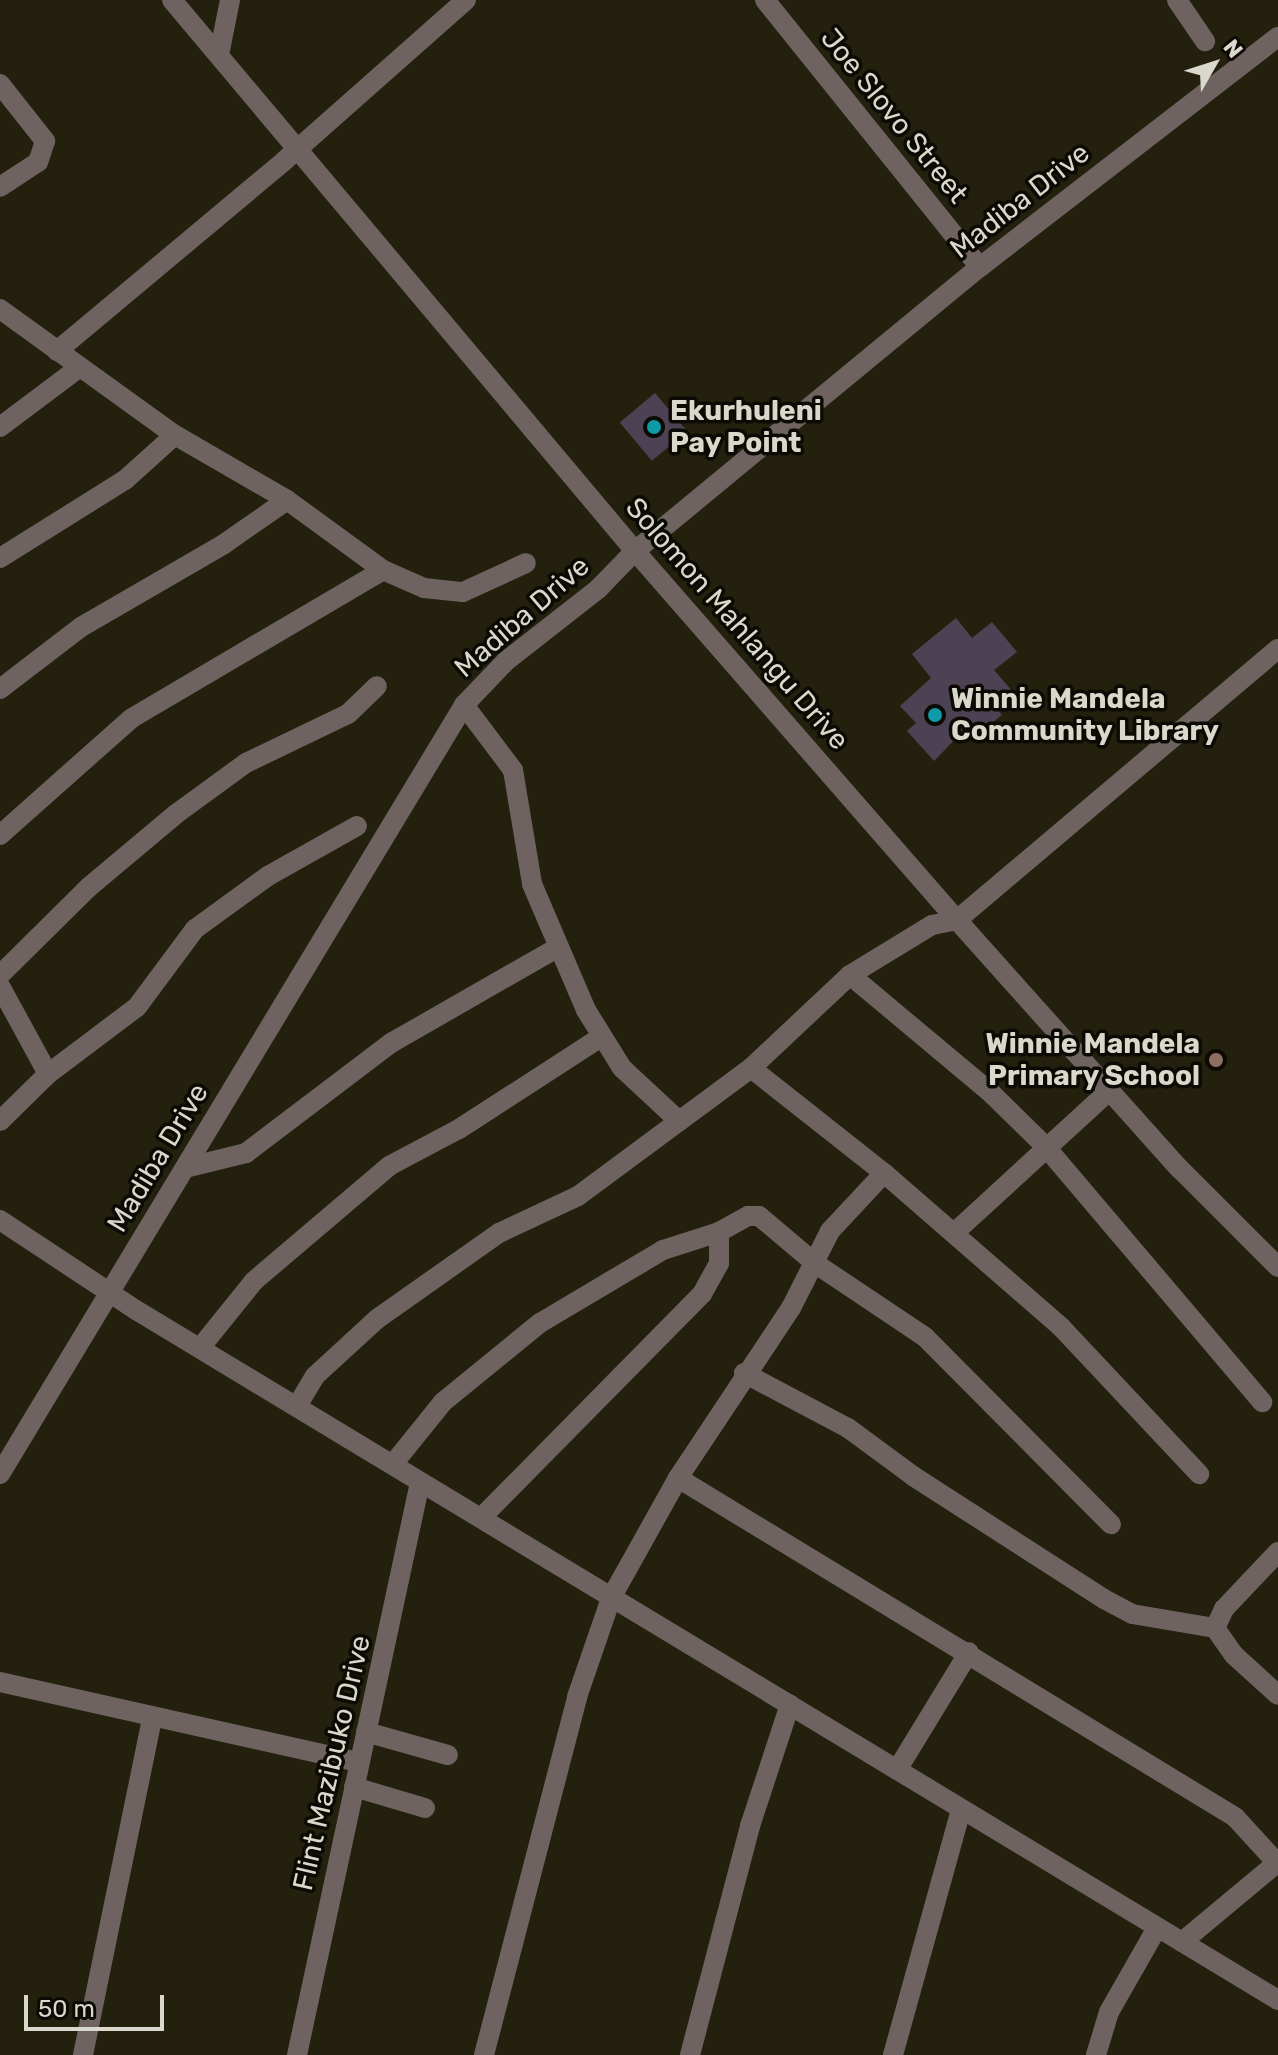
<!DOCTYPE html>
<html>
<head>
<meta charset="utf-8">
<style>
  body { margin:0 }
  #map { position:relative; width:1278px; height:2055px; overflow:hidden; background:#24200e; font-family:Rubik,sans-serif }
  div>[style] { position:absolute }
  .building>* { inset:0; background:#4d4253; transform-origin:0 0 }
  .minor>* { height:20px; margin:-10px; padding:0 10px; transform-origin:10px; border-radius:10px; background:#6e6361 }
  .dots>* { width:22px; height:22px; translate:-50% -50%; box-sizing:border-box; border:4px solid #0c0a04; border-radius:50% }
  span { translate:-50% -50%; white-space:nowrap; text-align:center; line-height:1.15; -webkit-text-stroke:7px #0c0a04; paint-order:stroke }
  .street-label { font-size:28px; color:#dad7cc }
  .poi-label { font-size:28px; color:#dad7cc; font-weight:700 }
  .left { translate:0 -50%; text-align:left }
  .right { translate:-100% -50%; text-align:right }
  .north { position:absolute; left:1174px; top:24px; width:80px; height:80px; -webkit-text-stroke:6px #0c0a04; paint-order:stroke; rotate:51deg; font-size:22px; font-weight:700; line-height:32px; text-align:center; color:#dad7cc }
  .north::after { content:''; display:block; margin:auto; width:28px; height:36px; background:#dad7cc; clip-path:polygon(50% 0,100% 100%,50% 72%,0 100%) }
  .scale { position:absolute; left:24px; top:1995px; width:140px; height:36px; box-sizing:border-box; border:4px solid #dad7cc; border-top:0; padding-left:10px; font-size:24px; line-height:28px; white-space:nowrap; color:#dad7cc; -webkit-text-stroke:6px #0c0a04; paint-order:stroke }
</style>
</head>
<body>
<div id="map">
  <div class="building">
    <div style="left:655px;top:393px;width:50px;height:46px;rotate:50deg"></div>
    <div style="clip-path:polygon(956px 618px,972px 638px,992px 622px,1017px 652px,994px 670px,1014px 693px,996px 708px,1002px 715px,978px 734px,970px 724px,934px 761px,907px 731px,916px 723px,900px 706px,931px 678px,912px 654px)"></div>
  </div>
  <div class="minor">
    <div style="left:172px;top:0;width:720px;rotate:49.96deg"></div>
    <div style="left:635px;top:551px;width:490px;rotate:48.9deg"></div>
    <div style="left:957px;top:920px;width:333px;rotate:48.2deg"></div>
    <div style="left:1179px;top:1168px;width:140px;rotate:45deg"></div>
    <div style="left:765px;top:0;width:343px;rotate:51.2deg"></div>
    <div style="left:1177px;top:0;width:50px;rotate:55.7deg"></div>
    <div style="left:219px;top:55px;width:56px;rotate:-78.7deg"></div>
    <div style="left:0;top:84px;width:73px;rotate:51.7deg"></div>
    <div style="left:45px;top:141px;width:22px;rotate:108deg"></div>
    <div style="left:38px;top:162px;width:45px;rotate:146.7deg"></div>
    <div style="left:0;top:309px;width:216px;rotate:35.8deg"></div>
    <div style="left:175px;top:435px;width:129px;rotate:30.1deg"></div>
    <div style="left:287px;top:500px;width:119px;rotate:36.1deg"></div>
    <div style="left:383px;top:570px;width:45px;rotate:23.7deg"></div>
    <div style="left:424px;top:588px;width:39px;rotate:6deg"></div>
    <div style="left:463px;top:592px;width:69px;rotate:-24.7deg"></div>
    <div style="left:57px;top:351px;width:296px;rotate:-39.9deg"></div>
    <div style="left:284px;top:161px;width:243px;rotate:-41.5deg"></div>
    <div style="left:0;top:427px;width:100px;rotate:-36.9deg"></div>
    <div style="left:0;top:558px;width:147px;rotate:-32deg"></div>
    <div style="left:125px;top:480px;width:67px;rotate:-42deg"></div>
    <div style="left:0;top:689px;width:102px;rotate:-37.4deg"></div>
    <div style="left:81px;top:627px;width:165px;rotate:-30.1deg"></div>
    <div style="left:224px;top:544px;width:77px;rotate:-34.9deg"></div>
    <div style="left:464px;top:705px;width:81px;rotate:53deg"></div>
    <div style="left:513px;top:770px;width:116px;rotate:80.5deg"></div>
    <div style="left:532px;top:884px;width:137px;rotate:66.8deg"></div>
    <div style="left:586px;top:1010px;width:68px;rotate:58.2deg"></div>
    <div style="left:622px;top:1068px;width:78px;rotate:42.9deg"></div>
    <div style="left:0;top:835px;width:176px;rotate:-41.6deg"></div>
    <div style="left:132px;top:718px;width:291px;rotate:-30.5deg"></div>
    <div style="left:0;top:975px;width:125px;rotate:-44.7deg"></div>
    <div style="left:89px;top:887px;width:114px;rotate:-40deg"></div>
    <div style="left:176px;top:814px;width:87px;rotate:-36.1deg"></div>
    <div style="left:246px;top:763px;width:113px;rotate:-25.7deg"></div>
    <div style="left:348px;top:714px;width:40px;rotate:-44deg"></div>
    <div style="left:850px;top:975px;width:182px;rotate:39.9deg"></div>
    <div style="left:990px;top:1092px;width:77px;rotate:44.5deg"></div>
    <div style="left:1045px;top:1146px;width:336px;rotate:49.7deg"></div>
    <div style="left:0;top:986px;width:100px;rotate:61.4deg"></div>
    <div style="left:751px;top:1068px;width:169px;rotate:38.3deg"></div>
    <div style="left:884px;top:1173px;width:235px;rotate:41deg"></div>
    <div style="left:1061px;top:1327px;width:202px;rotate:46.8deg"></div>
    <div style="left:0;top:1121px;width:67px;rotate:-44.4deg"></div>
    <div style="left:48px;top:1074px;width:111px;rotate:-37deg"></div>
    <div style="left:137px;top:1007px;width:97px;rotate:-53.4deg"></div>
    <div style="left:195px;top:929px;width:90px;rotate:-36deg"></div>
    <div style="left:268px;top:876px;width:102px;rotate:-29.3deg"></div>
    <div style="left:185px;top:1168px;width:63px;rotate:-13.8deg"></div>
    <div style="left:246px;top:1153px;width:182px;rotate:-37.2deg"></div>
    <div style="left:391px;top:1043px;width:191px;rotate:-29.8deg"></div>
    <div style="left:0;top:1220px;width:163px;rotate:33.5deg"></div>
    <div style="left:136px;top:1310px;width:1334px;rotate:31.14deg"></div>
    <div style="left:954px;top:1233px;width:210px;rotate:-42.5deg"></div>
    <div style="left:200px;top:1348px;width:86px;rotate:-51.1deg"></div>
    <div style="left:254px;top:1281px;width:177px;rotate:-40.4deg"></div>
    <div style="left:389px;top:1166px;width:79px;rotate:-27.9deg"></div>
    <div style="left:459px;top:1129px;width:169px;rotate:-32.9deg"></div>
    <div style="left:744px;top:1373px;width:118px;rotate:27.9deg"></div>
    <div style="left:848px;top:1428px;width:81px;rotate:36.4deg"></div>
    <div style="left:913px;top:1476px;width:227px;rotate:32.8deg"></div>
    <div style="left:1104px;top:1599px;width:32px;rotate:28deg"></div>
    <div style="left:1132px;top:1614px;width:84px;rotate:9.6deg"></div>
    <div style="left:297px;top:1406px;width:35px;rotate:-59deg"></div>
    <div style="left:315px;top:1376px;width:84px;rotate:-42.6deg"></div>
    <div style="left:377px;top:1319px;width:149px;rotate:-35.2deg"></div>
    <div style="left:499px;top:1233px;width:87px;rotate:-25.1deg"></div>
    <div style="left:578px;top:1196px;width:215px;rotate:-36.5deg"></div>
    <div style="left:751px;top:1068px;width:136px;rotate:-43.2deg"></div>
    <div style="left:850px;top:975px;width:96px;rotate:-31.4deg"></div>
    <div style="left:932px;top:925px;width:25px;rotate:-11deg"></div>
    <div style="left:957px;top:920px;width:420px;rotate:-40.2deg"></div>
    <div style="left:393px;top:1464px;width:80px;rotate:-51.1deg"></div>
    <div style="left:443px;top:1402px;width:125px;rotate:-39.2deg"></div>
    <div style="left:540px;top:1323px;width:143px;rotate:-30.7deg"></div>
    <div style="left:663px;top:1250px;width:59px;rotate:-17.8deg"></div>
    <div style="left:719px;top:1232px;width:33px;rotate:-29deg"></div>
    <div style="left:748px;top:1216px;width:11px"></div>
    <div style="left:759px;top:1216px;width:75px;rotate:40.1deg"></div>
    <div style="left:816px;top:1264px;width:131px;rotate:33.8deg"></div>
    <div style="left:925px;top:1337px;width:264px;rotate:45.2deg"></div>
    <div style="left:0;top:1474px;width:898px;rotate:-58.89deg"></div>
    <div style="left:464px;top:705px;width:61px;rotate:-46.3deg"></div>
    <div style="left:506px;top:661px;width:117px;rotate:-38deg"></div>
    <div style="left:598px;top:589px;width:53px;rotate:-45.8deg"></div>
    <div style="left:635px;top:551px;width:447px;rotate:-39.5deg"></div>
    <div style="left:980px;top:267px;width:376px;rotate:-37.7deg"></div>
    <div style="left:678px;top:1478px;width:652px;rotate:31.33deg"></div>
    <div style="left:1235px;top:1817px;width:62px;rotate:47.6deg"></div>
    <div style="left:481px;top:1518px;width:315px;rotate:-45.4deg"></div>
    <div style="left:702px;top:1294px;width:35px;rotate:-61deg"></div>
    <div style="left:719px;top:1263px;width:31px;rotate:-90deg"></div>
    <div style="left:1278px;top:1552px;width:79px;rotate:133.5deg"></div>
    <div style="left:1224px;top:1609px;width:21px;rotate:115deg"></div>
    <div style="left:1215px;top:1628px;width:33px;rotate:55deg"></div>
    <div style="left:1234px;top:1655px;width:59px;rotate:42.3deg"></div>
    <div style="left:0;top:1682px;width:368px;rotate:12.6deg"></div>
    <div style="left:366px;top:1732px;width:85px;rotate:15.7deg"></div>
    <div style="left:897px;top:1770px;width:138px;rotate:-58.6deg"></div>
    <div style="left:354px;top:1787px;width:74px;rotate:16.5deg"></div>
    <div style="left:1182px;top:1942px;width:125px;rotate:-39.8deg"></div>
    <div style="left:83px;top:2055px;width:343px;rotate:-78.4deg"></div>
    <div style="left:297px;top:2055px;width:586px;rotate:-77.88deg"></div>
    <div style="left:484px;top:2055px;width:370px;rotate:-75.4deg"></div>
    <div style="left:577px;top:1697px;width:105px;rotate:-71deg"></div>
    <div style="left:611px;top:1598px;width:137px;rotate:-60.8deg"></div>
    <div style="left:678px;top:1478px;width:204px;rotate:-56.4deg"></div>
    <div style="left:791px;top:1308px;width:86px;rotate:-63.1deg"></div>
    <div style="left:830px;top:1231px;width:79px;rotate:-47deg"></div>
    <div style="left:690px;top:2055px;width:237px;rotate:-75.3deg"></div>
    <div style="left:750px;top:1826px;width:128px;rotate:-71.8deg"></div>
    <div style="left:893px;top:2055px;width:255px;rotate:-74.5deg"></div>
    <div style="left:1096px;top:2055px;width:45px;rotate:-73.2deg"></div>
    <div style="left:1109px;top:2012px;width:97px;rotate:-60.3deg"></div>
  </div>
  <div class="dots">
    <div style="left:654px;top:427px;background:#0f9aa8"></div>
    <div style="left:935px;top:715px;background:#0f9aa8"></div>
    <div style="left:1216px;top:1060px;background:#8d6e63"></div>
  </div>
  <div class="street-label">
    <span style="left:894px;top:116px;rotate:51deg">Joe Slovo Street</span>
    <span style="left:1020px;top:201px;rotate:-38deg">Madiba Drive</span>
    <span style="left:522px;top:617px;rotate:-41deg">Madiba Drive</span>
    <span style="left:737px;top:624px;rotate:49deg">Solomon Mahlangu Drive</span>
    <span style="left:158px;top:1158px;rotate:-59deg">Madiba Drive</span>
    <span style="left:332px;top:1763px;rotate:-77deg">Flint Mazibuko Drive</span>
  </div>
  <div class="poi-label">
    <span class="left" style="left:670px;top:427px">Ekurhuleni<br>Pay Point</span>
    <span class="left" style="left:951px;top:715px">Winnie Mandela<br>Community Library</span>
    <span class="right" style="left:1200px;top:1060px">Winnie Mandela<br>Primary School</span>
  </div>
  <div class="north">N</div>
  <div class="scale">50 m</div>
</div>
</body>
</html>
